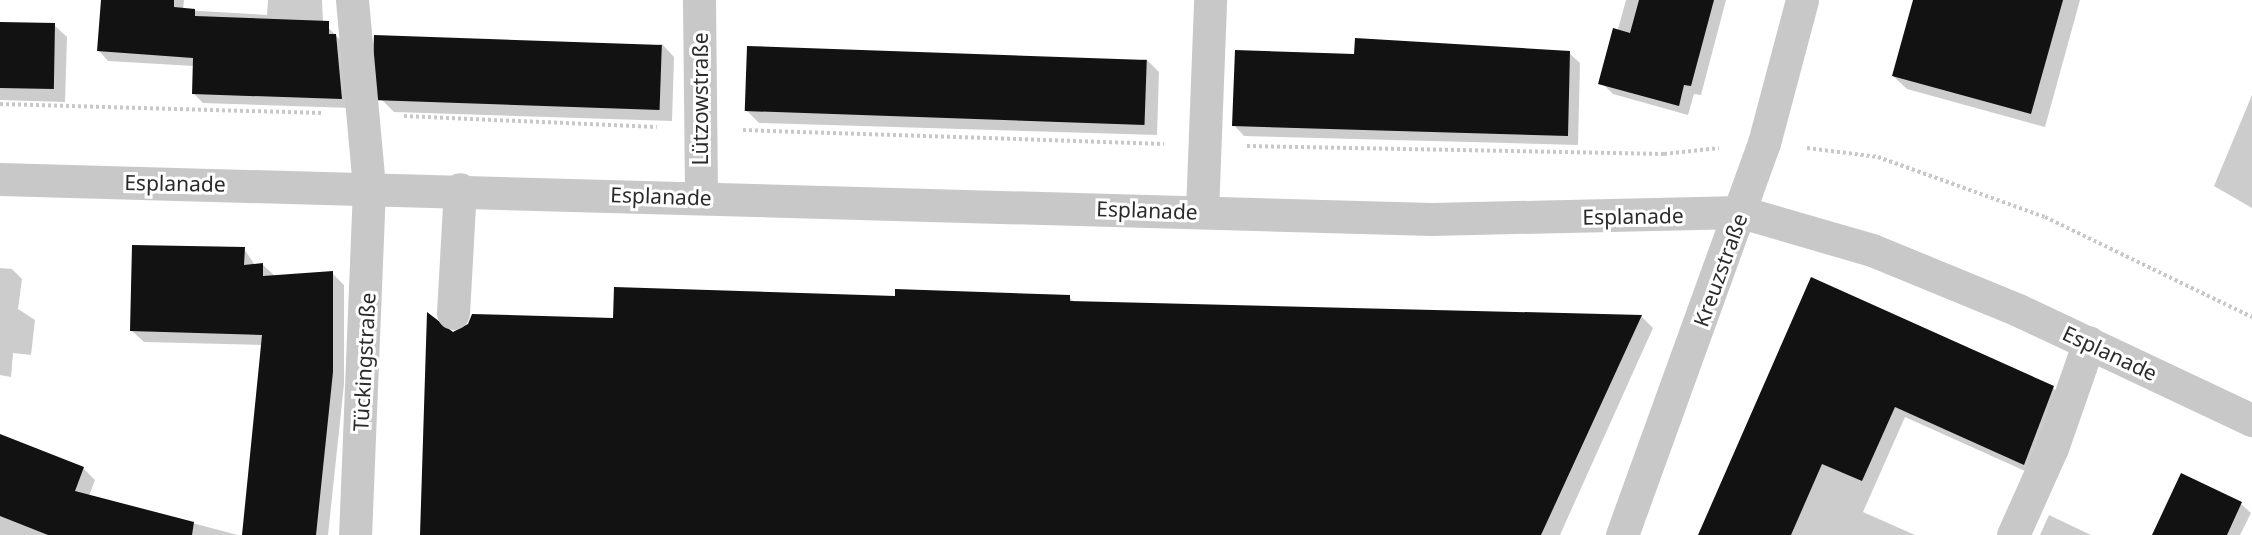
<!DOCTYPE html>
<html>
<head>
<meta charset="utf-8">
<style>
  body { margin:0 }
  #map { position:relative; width:2252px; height:535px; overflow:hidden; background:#fff; font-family:"Noto Sans",sans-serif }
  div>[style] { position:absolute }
  .shadow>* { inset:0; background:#0003 }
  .building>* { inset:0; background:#121212; transform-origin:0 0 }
  .path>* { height:4px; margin-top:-2px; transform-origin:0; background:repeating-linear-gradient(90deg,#c8c8c8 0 3px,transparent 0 6px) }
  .minor>* { height:33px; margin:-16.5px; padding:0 16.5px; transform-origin:16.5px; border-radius:16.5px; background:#c8c8c8 }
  span { translate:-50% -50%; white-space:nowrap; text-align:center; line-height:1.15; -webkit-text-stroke:6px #fff; paint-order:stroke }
  .street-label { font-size:21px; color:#2b2b2b }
</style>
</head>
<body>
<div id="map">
  <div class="shadow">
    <div style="clip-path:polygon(102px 0,184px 0,183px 10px,267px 15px,268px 0,322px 0,323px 22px,345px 45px,351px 108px,203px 103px,193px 93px,194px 66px,108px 61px,99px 51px)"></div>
    <div style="clip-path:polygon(1626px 0,1726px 0,1701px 95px,1694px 94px,1688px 115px,1613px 94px,1603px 84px)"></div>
    <div style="clip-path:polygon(1914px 0,2080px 0,2045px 127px,1907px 89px,1893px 76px)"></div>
    <div style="clip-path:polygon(0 23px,54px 25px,67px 37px,65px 102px,0 100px)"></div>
    <div style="clip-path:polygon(662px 44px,674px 57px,672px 121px,394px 112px,381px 99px)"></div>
    <div style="clip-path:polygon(1569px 53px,1580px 63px,1578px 145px,1244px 136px,1234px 125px,1356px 55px)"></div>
    <div style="clip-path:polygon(1146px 59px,1159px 72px,1157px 135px,759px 123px,746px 110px)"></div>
    <div style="clip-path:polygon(2252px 95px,2252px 208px,2214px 186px)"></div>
    <div style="clip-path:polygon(244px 249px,255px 265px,262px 264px,275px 276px,332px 273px,344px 285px,344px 384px,328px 535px,243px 535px,262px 345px,144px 342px,132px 331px)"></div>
    <div style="clip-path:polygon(0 268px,12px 269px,22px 279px,18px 309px,35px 320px,31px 355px,13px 353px,11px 377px,0 375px)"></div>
    <div style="clip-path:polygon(1812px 279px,2053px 388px,2063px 398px,2034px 475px,1905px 417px,1863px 512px,1915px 535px,1700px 535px)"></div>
    <div style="clip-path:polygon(1069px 297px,1075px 303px,1641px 316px,1653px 328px,1560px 535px,421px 535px,452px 333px,896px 298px)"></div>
    <div style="clip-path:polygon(0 436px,83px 468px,95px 480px,89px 496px,238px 535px,0 535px)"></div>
    <div style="clip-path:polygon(2241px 504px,2251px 513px,2240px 535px,2153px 535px)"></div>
    <div style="clip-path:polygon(2049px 515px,2091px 535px,2040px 535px)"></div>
  </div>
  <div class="building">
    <div style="clip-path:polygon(101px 0,174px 0,174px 7px,195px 9px,195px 16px,329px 21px,329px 34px,336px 34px,342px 99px,192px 94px,193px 58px,97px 51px)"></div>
    <div style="clip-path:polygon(1639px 0,1714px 0,1691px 86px,1684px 85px,1679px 106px,1598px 84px,1613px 28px,1630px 33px)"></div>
    <div style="clip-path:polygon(1913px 0,2063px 0,2031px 114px,1892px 76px)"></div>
    <div style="left:0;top:22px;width:55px;height:66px;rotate:1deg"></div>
    <div style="left:374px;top:35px;width:288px;height:65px;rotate:2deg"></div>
    <div style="clip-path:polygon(1355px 38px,1570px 51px,1568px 136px,1232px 126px,1235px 50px,1354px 54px)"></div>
    <div style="left:747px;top:46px;width:400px;height:65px;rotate:2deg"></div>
    <div style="clip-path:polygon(132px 245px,245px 247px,244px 265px,263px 263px,263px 276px,333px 271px,333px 372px,316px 535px,242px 535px,262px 335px,130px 331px)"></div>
    <div style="clip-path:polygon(1811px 277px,2054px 386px,2024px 465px,1895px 407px,1862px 481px,1822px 464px,1791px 535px,1698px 535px)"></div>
    <div style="clip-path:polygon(614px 287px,895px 296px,895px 289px,1070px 295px,1070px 301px,1642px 315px,1541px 535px,420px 535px,427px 312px,453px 332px,468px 324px,472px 314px,613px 318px)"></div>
    <div style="clip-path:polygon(0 434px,84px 467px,75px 491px,194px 522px,192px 535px,48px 535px,0 516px)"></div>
    <div style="clip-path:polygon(2181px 473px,2242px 502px,2227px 535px,2152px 535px)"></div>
  </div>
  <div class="path">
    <div style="left:0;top:104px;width:322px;rotate:1.6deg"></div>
    <div style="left:404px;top:116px;width:253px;rotate:2.5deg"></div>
    <div style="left:743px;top:130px;width:421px;rotate:1.9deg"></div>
    <div style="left:1247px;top:146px;width:417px;rotate:1.1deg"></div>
    <div style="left:1664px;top:154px;width:55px;rotate:-6.2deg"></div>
    <div style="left:1807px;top:148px;width:72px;rotate:7.2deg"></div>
    <div style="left:1878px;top:157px;width:177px;rotate:19.8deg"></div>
    <div style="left:2045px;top:217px;width:230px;rotate:25.8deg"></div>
  </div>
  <div class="minor">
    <div style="left:352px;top:0;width:189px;rotate:84.8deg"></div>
    <div style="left:369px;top:188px;width:347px;rotate:92.3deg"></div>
    <div style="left:699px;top:0;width:198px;rotate:89.4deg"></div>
    <div style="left:0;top:179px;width:1432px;rotate:1.6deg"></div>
    <div style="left:1431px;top:219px;width:310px;rotate:-1.3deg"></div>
    <div style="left:1741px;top:212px;width:136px;rotate:16.2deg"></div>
    <div style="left:1872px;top:250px;width:158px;rotate:22.3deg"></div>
    <div style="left:2018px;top:310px;width:259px;rotate:25.2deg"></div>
    <div style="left:1202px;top:212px;width:212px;rotate:-87.8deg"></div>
    <div style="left:453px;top:313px;width:124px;rotate:-86.8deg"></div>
    <div style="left:1622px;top:535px;width:417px;rotate:-70.1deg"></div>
    <div style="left:1764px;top:143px;width:148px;rotate:-75.1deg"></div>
    <div style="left:2013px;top:535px;width:95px;rotate:-65.9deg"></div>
    <div style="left:2052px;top:448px;width:112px;rotate:-70.8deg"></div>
  </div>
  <div class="street-label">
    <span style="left:700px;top:99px;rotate:-90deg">Lützowstraße</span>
    <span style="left:175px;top:183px;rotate:1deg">Esplanade</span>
    <span style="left:661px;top:196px;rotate:2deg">Esplanade</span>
    <span style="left:1147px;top:210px;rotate:2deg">Esplanade</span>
    <span style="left:1633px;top:216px;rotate:-1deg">Esplanade</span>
    <span style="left:1720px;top:270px;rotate:-70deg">Kreuzstraße</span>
    <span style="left:2110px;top:353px;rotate:25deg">Esplanade</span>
    <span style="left:364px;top:362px;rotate:-87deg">Tückingstraße</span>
  </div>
</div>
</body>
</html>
